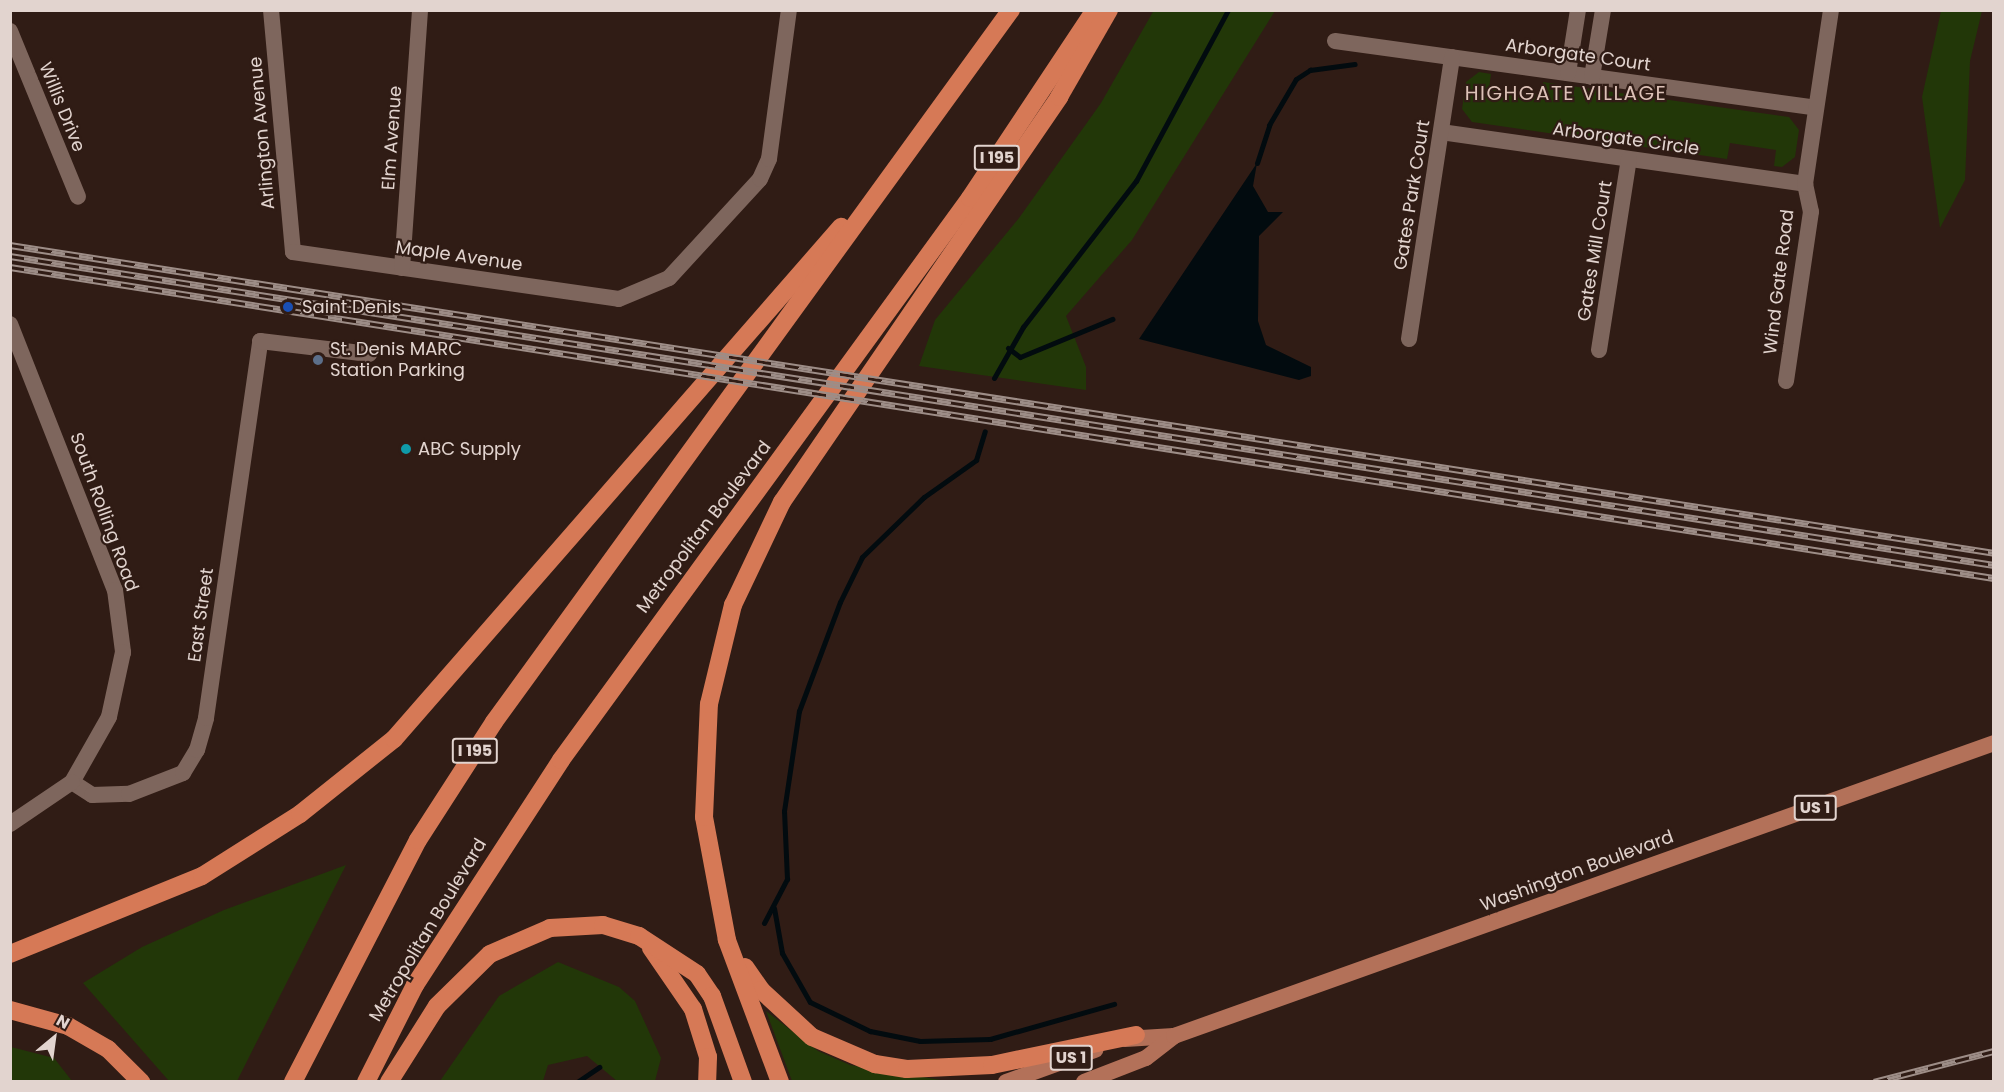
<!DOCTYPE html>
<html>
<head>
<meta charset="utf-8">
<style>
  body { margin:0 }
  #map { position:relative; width:2004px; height:1092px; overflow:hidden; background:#301c15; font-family:Poppins,sans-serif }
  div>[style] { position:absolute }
  .green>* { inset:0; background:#223708 }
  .water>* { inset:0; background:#020b0f }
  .stream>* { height:5px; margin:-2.5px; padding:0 2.5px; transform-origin:2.5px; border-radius:2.5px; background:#020b0f }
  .minor>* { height:16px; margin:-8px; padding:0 8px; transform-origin:8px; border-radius:8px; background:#7e665d }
  .tertiary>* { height:16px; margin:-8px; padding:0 8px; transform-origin:8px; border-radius:8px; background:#7e665d }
  .primary>* { height:16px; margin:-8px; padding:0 8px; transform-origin:8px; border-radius:8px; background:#b37159 }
  .motorway>* { height:18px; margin:-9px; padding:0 9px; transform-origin:9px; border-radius:9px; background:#d67956 }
  .rail>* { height:7px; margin-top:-3.5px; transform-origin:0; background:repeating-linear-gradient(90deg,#301c15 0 14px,#9d8d87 0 28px); box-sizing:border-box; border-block:2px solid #9d8d87 }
  .dots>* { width:16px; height:16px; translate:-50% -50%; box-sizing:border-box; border:3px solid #301c15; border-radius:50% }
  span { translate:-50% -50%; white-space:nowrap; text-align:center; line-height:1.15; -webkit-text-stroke:4.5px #301c15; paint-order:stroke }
  .shield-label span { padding:2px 4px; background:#301c15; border:2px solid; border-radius:4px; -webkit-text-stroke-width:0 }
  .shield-label { font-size:16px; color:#e2d4cf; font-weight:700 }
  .street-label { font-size:18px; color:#e2d4cf }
  .poi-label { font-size:18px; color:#e2d4cf }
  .left { translate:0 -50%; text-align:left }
  .neighbourhood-label { font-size:20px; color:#dcc1b7; letter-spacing:1.5px }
  .frame { position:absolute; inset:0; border:12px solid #e2d4cf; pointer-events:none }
  .north { position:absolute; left:24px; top:1008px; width:60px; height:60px; -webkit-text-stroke:4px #301c15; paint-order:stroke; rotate:29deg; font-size:16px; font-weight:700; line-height:24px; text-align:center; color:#e2d4cf }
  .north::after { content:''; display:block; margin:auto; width:21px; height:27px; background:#e2d4cf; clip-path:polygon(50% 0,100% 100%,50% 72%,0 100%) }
</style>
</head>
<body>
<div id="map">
  <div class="green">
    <div style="clip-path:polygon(1154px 10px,1275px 11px,1132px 240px,1066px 316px,1086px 367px,1086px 390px,919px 366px,935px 320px,1019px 218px,1101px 103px)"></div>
    <div style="clip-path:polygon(1941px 11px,1982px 11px,1970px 61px,1965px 180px,1940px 228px,1922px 97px)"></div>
    <div style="clip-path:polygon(1479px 72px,1491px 74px,1489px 88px,1541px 95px,1543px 82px,1789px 117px,1799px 130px,1795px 157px,1782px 167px,1774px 166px,1776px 150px,1730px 143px,1727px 159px,1472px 122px,1462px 109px,1466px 82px)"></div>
    <div style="clip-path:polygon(346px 865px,237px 1081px,169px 1081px,83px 983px,142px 947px,224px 910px)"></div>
    <div style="clip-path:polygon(558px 962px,619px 987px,635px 1001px,661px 1058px,655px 1081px,617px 1081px,587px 1056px,548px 1065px,543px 1081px,440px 1081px,499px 996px)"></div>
    <div style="clip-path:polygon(766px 1011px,818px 1051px,850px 1065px,947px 1081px,792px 1081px)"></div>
    <div style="clip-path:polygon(11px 1047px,54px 1058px,72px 1081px,11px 1081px)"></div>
  </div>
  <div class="water">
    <div style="clip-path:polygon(1257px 163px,1253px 186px,1268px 212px,1283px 212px,1259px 236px,1258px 321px,1266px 345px,1311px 367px,1311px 376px,1299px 380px,1139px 339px)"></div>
  </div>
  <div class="stream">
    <div style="left:1257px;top:163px;width:40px;rotate:-72deg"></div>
    <div style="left:1269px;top:125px;width:53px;rotate:-59.6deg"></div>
    <div style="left:1296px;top:79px;width:17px;rotate:-33deg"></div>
    <div style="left:1310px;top:70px;width:45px;rotate:-7.6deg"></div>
    <div style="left:1008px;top:348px;width:15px;rotate:37deg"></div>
    <div style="left:1020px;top:357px;width:100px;rotate:-22.4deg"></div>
    <div style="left:994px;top:378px;width:59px;rotate:-60.4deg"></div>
    <div style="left:1023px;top:327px;width:185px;rotate:-52.3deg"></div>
    <div style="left:1136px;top:181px;width:194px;rotate:-61.7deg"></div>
    <div style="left:774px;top:908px;width:46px;rotate:79.9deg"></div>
    <div style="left:782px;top:953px;width:56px;rotate:60.3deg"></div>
    <div style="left:810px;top:1002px;width:67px;rotate:25.8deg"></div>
    <div style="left:870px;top:1031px;width:51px;rotate:11.3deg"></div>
    <div style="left:920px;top:1041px;width:70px;rotate:-1.6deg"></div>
    <div style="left:990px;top:1039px;width:129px;rotate:-15.8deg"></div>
    <div style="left:764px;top:923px;width:50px;rotate:-62.4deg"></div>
    <div style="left:787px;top:879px;width:68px;rotate:-92.5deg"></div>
    <div style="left:784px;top:811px;width:101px;rotate:-81.5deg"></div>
    <div style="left:799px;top:711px;width:116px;rotate:-69.4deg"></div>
    <div style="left:840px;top:602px;width:50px;rotate:-63.9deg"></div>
    <div style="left:862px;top:557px;width:86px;rotate:-44.1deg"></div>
    <div style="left:924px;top:497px;width:64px;rotate:-35.4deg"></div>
    <div style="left:976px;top:460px;width:30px;rotate:-73deg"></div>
    <div style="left:577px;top:1082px;width:27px;rotate:-34deg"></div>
  </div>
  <div class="minor">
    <div style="left:271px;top:10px;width:243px;rotate:84.8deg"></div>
    <div style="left:293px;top:252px;width:329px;rotate:8.2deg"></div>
    <div style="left:619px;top:299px;width:54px;rotate:-22.8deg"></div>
    <div style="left:669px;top:278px;width:134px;rotate:-47.4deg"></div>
    <div style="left:760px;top:179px;width:22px;rotate:-66deg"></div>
    <div style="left:769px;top:159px;width:150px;rotate:-82.4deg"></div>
    <div style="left:10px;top:31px;width:179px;rotate:67.7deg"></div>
    <div style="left:1335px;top:41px;width:485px;rotate:7.9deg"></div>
    <div style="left:1568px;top:73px;width:64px;rotate:-81deg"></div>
    <div style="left:1592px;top:77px;width:68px;rotate:-80.7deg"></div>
    <div style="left:1441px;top:132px;width:368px;rotate:8.1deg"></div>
    <div style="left:402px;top:268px;width:259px;rotate:-86deg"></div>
    <div style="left:1409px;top:339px;width:285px;rotate:-81.3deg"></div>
    <div style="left:1599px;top:350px;width:193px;rotate:-81.1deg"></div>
    <div style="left:1786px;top:381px;width:171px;rotate:-81.6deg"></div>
    <div style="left:1811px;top:212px;width:29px;rotate:-102deg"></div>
    <div style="left:1805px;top:184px;width:176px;rotate:-81.5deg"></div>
    <div style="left:72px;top:782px;width:24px;rotate:33deg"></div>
    <div style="left:92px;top:795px;width:37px;rotate:-2deg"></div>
    <div style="left:129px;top:794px;width:58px;rotate:-21.3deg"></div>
    <div style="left:183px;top:773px;width:27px;rotate:-59deg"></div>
    <div style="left:197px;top:750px;width:33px;rotate:-74deg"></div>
    <div style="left:206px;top:718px;width:381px;rotate:-81.8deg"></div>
    <div style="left:260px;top:341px;width:110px;rotate:6.8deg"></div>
  </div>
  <div class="tertiary">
    <div style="left:10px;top:324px;width:286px;rotate:68.5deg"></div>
    <div style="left:115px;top:590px;width:63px;rotate:82.6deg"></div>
    <div style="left:123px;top:652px;width:66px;rotate:102.2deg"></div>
    <div style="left:109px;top:717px;width:75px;rotate:119.6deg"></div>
    <div style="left:72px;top:782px;width:75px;rotate:145.9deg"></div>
  </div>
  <div class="primary">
    <div style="left:1125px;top:1039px;width:49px;rotate:-3.5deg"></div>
    <div style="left:1006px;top:1082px;width:95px;rotate:-19.8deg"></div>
    <div style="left:1084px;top:1082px;width:66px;rotate:-21.2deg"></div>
    <div style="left:1146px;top:1058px;width:36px;rotate:-38deg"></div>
    <div style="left:1174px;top:1036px;width:871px;rotate:-19.66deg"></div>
  </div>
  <div class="motorway">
    <div style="left:651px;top:948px;width:74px;rotate:55.5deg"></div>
    <div style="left:693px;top:1009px;width:50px;rotate:72.6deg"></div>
    <div style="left:708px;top:1057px;width:25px;rotate:92deg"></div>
    <div style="left:10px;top:954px;width:207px;rotate:-22.1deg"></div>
    <div style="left:202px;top:876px;width:116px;rotate:-32.3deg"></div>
    <div style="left:300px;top:814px;width:120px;rotate:-38.6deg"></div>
    <div style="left:394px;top:739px;width:680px;rotate:-48.88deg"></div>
    <div style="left:745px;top:967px;width:28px;rotate:55deg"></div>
    <div style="left:761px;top:990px;width:69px;rotate:42.7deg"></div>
    <div style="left:812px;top:1037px;width:69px;rotate:23.2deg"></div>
    <div style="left:875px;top:1064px;width:32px;rotate:9deg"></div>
    <div style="left:907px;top:1069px;width:85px;rotate:-2.7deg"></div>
    <div style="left:992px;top:1065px;width:147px;rotate:-11.8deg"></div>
    <div style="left:10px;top:1010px;width:60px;rotate:15.4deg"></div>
    <div style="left:68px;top:1026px;width:46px;rotate:29.9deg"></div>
    <div style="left:108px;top:1049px;width:47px;rotate:45deg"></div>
    <div style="left:293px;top:1082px;width:272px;rotate:-62.7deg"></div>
    <div style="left:418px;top:840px;width:140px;rotate:-57.2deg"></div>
    <div style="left:494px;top:722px;width:880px;rotate:-54.02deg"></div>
    <div style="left:366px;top:1082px;width:109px;rotate:-63.2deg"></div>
    <div style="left:415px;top:985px;width:268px;rotate:-57deg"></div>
    <div style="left:561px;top:760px;width:695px;rotate:-53.95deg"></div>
    <div style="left:970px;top:198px;width:226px;rotate:-56.4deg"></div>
    <div style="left:389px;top:1082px;width:90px;rotate:-57.7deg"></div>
    <div style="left:437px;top:1006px;width:74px;rotate:-44.5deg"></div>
    <div style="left:490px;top:954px;width:65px;rotate:-23.4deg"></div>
    <div style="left:550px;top:928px;width:53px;rotate:-3.2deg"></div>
    <div style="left:603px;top:925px;width:38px;rotate:17deg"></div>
    <div style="left:639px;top:936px;width:69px;rotate:33.2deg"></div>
    <div style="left:697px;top:974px;width:27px;rotate:56deg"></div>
    <div style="left:712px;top:996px;width:91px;rotate:70.2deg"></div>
    <div style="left:780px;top:1082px;width:152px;rotate:-110.5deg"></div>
    <div style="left:727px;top:940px;width:125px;rotate:-100.6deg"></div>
    <div style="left:704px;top:817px;width:113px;rotate:-87.5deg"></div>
    <div style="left:709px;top:704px;width:102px;rotate:-76.4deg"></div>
    <div style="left:733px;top:605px;width:114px;rotate:-64.6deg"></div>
    <div style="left:782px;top:502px;width:491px;rotate:-55.6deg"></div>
    <div style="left:1059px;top:97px;width:100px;rotate:-60.1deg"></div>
  </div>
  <div class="rail">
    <div style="left:10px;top:245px;width:2008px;rotate:8.82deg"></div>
    <div style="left:10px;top:256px;width:2008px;rotate:8.85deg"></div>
    <div style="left:10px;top:267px;width:2008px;rotate:8.91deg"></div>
    <div style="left:1874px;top:1082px;width:124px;rotate:-14.5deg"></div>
  </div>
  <div class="dots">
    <div style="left:288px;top:307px;background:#1a4fb4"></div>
    <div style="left:318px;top:360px;background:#5c6f8a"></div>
    <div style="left:406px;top:449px;background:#0f9aa8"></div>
  </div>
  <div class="shield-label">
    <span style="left:997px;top:158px">I 195</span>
    <span style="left:475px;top:751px">I 195</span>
    <span style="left:1815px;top:808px">US 1</span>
    <span style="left:1071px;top:1058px">US 1</span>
  </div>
  <div class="street-label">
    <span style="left:1578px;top:55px;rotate:8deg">Arborgate Court</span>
    <span style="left:62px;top:107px;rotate:68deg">Willis Drive</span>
    <span style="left:262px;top:133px;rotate:-95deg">Arlington Avenue</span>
    <span style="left:392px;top:138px;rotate:-86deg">Elm Avenue</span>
    <span style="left:1626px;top:139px;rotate:8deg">Arborgate Circle</span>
    <span style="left:1412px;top:195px;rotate:-81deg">Gates Park Court</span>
    <span style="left:1595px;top:251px;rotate:-81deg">Gates Mill Court</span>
    <span style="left:459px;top:256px;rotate:8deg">Maple Avenue</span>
    <span style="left:1779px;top:282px;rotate:-83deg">Wind Gate Road</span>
    <span style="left:104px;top:512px;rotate:70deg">South Rolling Road</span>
    <span style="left:704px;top:527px;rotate:-53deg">Metropolitan Boulevard</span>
    <span style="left:201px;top:615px;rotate:-82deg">East Street</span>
    <span style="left:1577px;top:871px;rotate:-20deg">Washington Boulevard</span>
    <span style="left:428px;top:930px;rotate:-59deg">Metropolitan Boulevard</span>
  </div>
  <div class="poi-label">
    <span class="left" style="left:302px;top:307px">Saint Denis</span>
    <span class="left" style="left:330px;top:360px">St. Denis MARC<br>Station Parking</span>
    <span class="left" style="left:418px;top:449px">ABC Supply</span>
  </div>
  <div class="neighbourhood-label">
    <span style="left:1566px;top:93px">HIGHGATE VILLAGE</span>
  </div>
  <div class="frame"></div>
  <div class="north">N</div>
</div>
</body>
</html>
